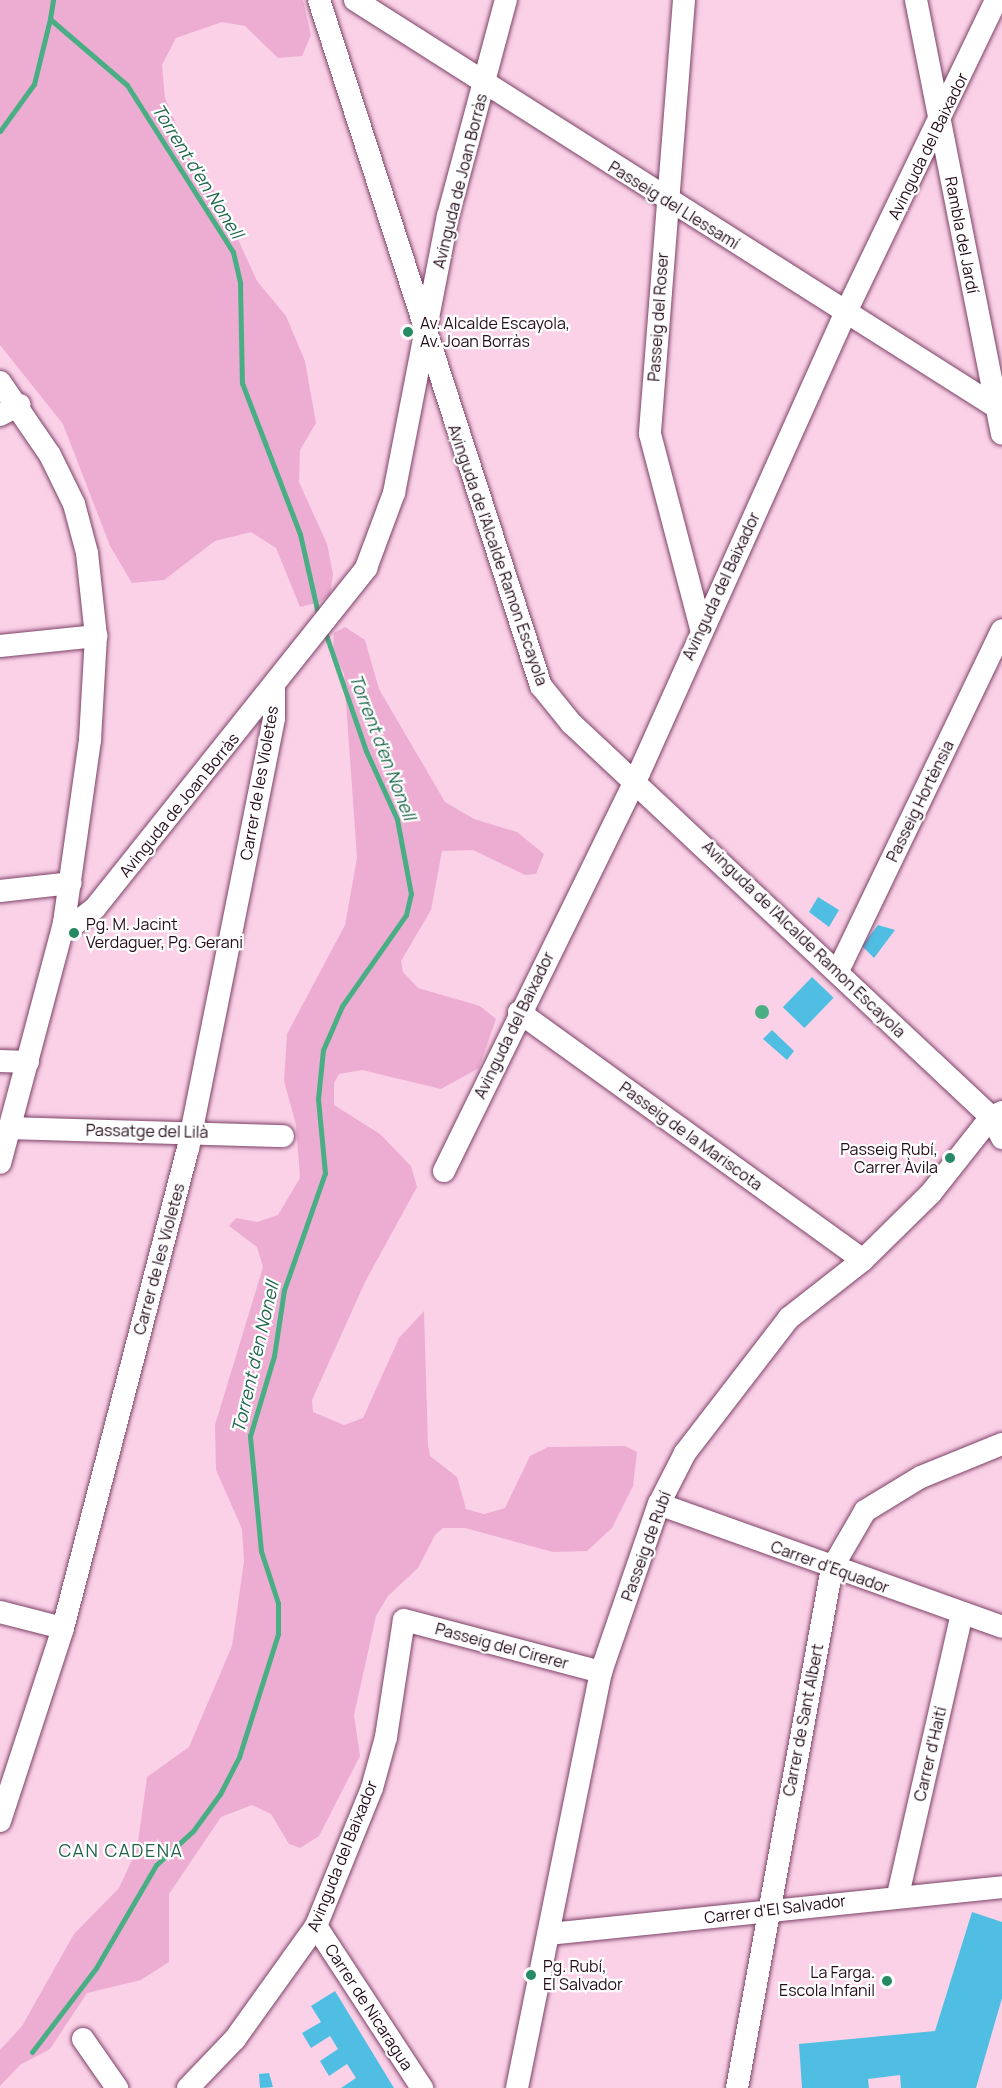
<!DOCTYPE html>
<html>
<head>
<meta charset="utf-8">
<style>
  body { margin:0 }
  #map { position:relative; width:1002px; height:2088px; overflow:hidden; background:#fbd1e8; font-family:Manrope,sans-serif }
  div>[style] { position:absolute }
  .green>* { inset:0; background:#edadd2 }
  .water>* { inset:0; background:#4aae85 }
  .round { border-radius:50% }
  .stream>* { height:5px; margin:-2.5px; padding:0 2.5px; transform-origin:2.5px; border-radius:2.5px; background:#4aae85 }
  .building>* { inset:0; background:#50bee3; transform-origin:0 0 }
  .roads { filter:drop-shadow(0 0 2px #7d4267) drop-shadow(0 0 2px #7d4267) }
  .minor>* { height:22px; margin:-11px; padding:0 11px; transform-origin:11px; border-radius:11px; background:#fff }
  .dots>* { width:16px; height:16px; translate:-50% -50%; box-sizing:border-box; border:3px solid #fff; border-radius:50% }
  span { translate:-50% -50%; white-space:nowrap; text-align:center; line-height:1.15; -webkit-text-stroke:4.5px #fff; paint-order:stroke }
  .street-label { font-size:16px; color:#230b1a }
  .poi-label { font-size:16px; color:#230b1a }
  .left { translate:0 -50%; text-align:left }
  .right { translate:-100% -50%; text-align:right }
  .water-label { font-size:18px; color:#1d674b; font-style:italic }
  .neighbourhood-label { font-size:18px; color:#22644a; letter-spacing:1.5px }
</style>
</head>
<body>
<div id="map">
  <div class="green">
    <div style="clip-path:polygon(0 0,303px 0,311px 35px,302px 56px,278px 58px,245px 26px,222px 22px,176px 38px,162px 65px,165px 98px,187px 151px,219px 198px,257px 281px,286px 316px,305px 361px,316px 423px,300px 450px,299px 482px,327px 544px,333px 574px,330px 595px,320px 602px,300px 607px,276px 548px,251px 532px,215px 541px,164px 580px,132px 583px,110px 546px,63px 424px,0 345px)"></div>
    <div style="clip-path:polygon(345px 627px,365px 640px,379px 689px,445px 802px,474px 819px,517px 832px,544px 854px,536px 874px,525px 875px,473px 850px,442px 851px,431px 910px,401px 961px,403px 972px,418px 988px,480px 1006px,496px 1019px,479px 1068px,441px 1089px,362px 1070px,339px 1074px,334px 1083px,334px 1105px,380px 1134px,411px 1166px,417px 1187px,365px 1282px,312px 1400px,313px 1412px,344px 1425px,363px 1418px,399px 1338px,424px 1311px,428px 1445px,430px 1456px,457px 1477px,466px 1509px,484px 1514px,505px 1508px,530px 1456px,548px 1447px,625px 1446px,637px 1452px,633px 1486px,612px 1528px,587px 1551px,553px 1552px,465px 1528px,443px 1528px,435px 1535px,418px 1568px,388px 1596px,376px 1616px,354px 1715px,360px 1756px,319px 1836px,300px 1848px,289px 1844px,271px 1814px,252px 1805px,221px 1817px,169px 1894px,169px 1962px,141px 1980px,87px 1993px,50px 2049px,20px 2065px,0 2086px,0 2050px,22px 2026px,74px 1934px,119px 1888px,137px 1849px,147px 1777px,189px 1747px,232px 1646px,244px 1561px,242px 1529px,216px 1470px,215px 1425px,263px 1267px,257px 1247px,229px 1226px,236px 1218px,257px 1222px,278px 1215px,300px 1178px,296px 1125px,284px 1081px,287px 1034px,345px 925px,357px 858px,344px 674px,333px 652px,334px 633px)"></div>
  </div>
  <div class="water">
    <div class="round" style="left:755px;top:1005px;width:14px;height:14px"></div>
  </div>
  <div class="stream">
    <div style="left:53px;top:0;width:19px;rotate:99deg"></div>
    <div style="left:50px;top:19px;width:101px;rotate:40.6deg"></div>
    <div style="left:127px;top:85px;width:198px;rotate:57.6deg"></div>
    <div style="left:233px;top:252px;width:32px;rotate:77deg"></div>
    <div style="left:240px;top:283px;width:100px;rotate:88.9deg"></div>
    <div style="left:242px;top:383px;width:162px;rotate:69deg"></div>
    <div style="left:300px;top:534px;width:86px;rotate:77.3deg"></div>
    <div style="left:0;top:131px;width:58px;rotate:-54.1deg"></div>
    <div style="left:34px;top:84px;width:67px;rotate:-76.2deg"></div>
    <div style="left:32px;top:2052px;width:106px;rotate:-52.7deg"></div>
    <div style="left:96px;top:1968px;width:119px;rotate:-59.8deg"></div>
    <div style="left:156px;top:1865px;width:50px;rotate:-42.6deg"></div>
    <div style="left:193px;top:1831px;width:46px;rotate:-53.9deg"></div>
    <div style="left:220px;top:1794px;width:42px;rotate:-62.8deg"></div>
    <div style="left:239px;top:1757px;width:129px;rotate:-72.4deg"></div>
    <div style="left:278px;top:1634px;width:31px;rotate:-90deg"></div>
    <div style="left:278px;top:1603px;width:55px;rotate:-108.1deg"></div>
    <div style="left:261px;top:1551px;width:116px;rotate:-95.5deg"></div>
    <div style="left:250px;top:1436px;width:84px;rotate:-73.3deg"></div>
    <div style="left:274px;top:1356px;width:67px;rotate:-81.4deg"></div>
    <div style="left:284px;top:1290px;width:124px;rotate:-70.7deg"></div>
    <div style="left:325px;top:1173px;width:74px;rotate:-95.4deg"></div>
    <div style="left:318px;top:1099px;width:49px;rotate:-84.2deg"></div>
    <div style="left:323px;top:1050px;width:48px;rotate:-66.6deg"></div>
    <div style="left:342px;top:1006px;width:111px;rotate:-54.9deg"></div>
    <div style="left:406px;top:915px;width:22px;rotate:-77deg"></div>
    <div style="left:411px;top:894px;width:76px;rotate:-100.6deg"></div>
    <div style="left:397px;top:819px;width:75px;rotate:-114.5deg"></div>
    <div style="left:366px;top:751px;width:129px;rotate:-109deg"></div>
  </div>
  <div class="building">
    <div style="clip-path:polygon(818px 897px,839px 910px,829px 927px,809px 912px)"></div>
    <div style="clip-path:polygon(878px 925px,895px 930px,874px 958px,862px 946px)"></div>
    <div style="left:812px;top:977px;width:30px;height:42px;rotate:44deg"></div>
    <div style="clip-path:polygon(772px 1030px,794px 1051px,787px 1060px,763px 1039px)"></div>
    <div style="clip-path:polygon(972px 1912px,1002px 1922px,1002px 1998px,976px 2088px,901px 2088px,900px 2075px,868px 2079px,869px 2088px,802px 2088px,799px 2044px,935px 2031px)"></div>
    <div style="clip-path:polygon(335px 1991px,352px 2019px,394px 2088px,341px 2088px,356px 2078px,347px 2064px,329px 2076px,320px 2061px,338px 2049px,330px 2036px,311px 2048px,302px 2033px,321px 2022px,311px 2006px)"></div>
    <div style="clip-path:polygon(269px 2073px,273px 2087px,260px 2088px,259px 2074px)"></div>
  </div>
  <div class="roads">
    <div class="minor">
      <div style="left:319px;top:0;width:721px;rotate:72.07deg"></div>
      <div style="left:541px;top:686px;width:48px;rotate:51deg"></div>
      <div style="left:571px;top:723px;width:576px;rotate:43.17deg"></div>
      <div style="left:991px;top:1117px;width:24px;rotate:62deg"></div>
      <div style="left:355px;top:0;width:759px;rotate:32.41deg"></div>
      <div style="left:996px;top:407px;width:10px;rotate:-53deg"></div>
      <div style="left:684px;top:0;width:435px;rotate:94.5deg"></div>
      <div style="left:650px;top:434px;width:202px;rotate:75.3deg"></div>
      <div style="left:916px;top:0;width:442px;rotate:78.8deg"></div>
      <div style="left:0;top:382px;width:88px;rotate:55.6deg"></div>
      <div style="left:50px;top:455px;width:55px;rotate:63.9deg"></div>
      <div style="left:74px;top:504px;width:51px;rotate:75.1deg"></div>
      <div style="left:87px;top:553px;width:83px;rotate:83.8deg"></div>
      <div style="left:96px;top:636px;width:104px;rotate:93.3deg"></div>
      <div style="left:90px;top:740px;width:185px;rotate:98.1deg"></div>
      <div style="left:64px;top:923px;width:248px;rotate:104.9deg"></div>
      <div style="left:0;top:415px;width:22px;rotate:-27deg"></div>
      <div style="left:0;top:646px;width:97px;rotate:-5.9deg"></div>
      <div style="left:0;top:891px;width:71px;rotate:-6.4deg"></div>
      <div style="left:64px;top:923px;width:13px;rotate:-4deg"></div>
      <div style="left:77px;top:922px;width:23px;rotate:-38deg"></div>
      <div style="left:95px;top:908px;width:435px;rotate:-51.4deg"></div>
      <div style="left:366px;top:568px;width:80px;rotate:-69.5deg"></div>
      <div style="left:394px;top:493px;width:282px;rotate:-79deg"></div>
      <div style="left:448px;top:216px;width:224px;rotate:-75deg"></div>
      <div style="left:838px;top:971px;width:378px;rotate:-64.3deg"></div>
      <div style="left:519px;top:1012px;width:424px;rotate:35.8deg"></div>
      <div style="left:0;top:1061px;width:28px;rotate:2deg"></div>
      <div style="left:10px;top:1128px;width:273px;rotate:1.7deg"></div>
      <div style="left:444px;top:1171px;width:443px;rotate:-63.9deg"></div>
      <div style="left:639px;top:773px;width:503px;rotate:-65.83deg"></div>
      <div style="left:845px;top:314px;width:348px;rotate:-64.3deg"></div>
      <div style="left:659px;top:1504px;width:364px;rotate:19.7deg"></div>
      <div style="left:0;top:1612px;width:65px;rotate:14.3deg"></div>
      <div style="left:0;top:1821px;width:203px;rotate:-71.9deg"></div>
      <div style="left:63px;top:1628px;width:495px;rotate:-75.4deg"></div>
      <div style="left:188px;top:1149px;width:439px;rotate:-78.7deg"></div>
      <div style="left:274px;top:718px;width:31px;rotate:-90deg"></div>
      <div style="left:898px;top:1895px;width:289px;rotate:-77.2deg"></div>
      <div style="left:316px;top:1926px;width:194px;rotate:56.8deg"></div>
      <div style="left:549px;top:1934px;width:455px;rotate:-5.9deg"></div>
      <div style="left:83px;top:2039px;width:60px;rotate:55.2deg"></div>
      <div style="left:188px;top:2088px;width:68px;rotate:-46.2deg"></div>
      <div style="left:235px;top:2039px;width:139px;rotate:-54.4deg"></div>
      <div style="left:316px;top:1926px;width:149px;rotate:-67.9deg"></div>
      <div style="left:372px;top:1788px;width:53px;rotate:-74.6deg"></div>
      <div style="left:386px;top:1737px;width:118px;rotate:-81.3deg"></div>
      <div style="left:404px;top:1620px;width:204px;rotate:14.8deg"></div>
      <div style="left:517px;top:2088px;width:424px;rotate:-78.6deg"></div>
      <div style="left:601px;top:1672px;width:178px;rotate:-71deg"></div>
      <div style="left:659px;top:1504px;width:57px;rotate:-63deg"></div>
      <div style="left:685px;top:1453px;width:170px;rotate:-52.4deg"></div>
      <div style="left:789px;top:1318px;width:94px;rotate:-38.1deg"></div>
      <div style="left:863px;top:1260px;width:95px;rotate:-44.6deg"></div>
      <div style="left:931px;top:1193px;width:97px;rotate:-51.7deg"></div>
      <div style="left:991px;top:1117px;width:12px;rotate:-24deg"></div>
      <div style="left:737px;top:2088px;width:529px;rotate:-79.65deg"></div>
      <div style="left:832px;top:1568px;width:66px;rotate:-59.9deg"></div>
      <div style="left:865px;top:1511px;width:66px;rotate:-31.3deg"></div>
      <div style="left:921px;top:1477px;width:87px;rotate:-22.2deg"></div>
    </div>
  </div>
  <div class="dots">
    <div style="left:408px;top:332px;background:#268a65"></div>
    <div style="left:74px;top:933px;background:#268a65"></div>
    <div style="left:950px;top:1158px;background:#268a65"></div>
    <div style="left:531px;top:1975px;background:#268a65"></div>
    <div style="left:887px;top:1981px;background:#268a65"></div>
  </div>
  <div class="street-label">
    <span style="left:928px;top:146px;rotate:-64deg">Avinguda del Baixador</span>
    <span style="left:460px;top:181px;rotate:-76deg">Avinguda de Joan Borràs</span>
    <span style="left:674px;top:205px;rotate:32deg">Passeig del Llessamí</span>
    <span style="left:962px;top:235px;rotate:79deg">Rambla del Jardí</span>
    <span style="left:658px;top:317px;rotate:-86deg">Passeig del Roser</span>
    <span style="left:498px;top:555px;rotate:71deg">Avinguda de l'Alcalde Ramon Escayola</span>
    <span style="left:721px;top:586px;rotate:-65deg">Avinguda del Baixador</span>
    <span style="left:259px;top:783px;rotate:-80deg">Carrer de les Violetes</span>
    <span style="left:920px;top:801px;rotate:-64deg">Passeig Hortènsia</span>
    <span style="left:179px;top:805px;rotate:-51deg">Avinguda de Joan Borràs</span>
    <span style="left:804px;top:939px;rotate:44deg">Avinguda de l'Alcalde Ramon Escayola</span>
    <span style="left:514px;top:1025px;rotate:-64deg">Avinguda del Baixador</span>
    <span style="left:147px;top:1131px;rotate:1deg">Passatge del Lilà</span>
    <span style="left:691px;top:1136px;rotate:36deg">Passeig de la Mariscota</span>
    <span style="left:159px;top:1259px;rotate:-75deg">Carrer de les Violetes</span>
    <span style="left:646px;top:1546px;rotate:-70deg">Passeig de Rubí</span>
    <span style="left:830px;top:1567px;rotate:20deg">Carrer d'Equador</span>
    <span style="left:502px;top:1646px;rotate:15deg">Passeig del Cirerer</span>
    <span style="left:803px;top:1720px;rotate:-79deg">Carrer de Sant Albert</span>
    <span style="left:930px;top:1754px;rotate:-77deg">Carrer d'Haití</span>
    <span style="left:342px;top:1856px;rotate:-68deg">Avinguda del Baixador</span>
    <span style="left:775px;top:1909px;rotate:-7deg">Carrer d'El Salvador</span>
    <span style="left:369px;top:2007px;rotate:57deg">Carrer de Nicaragua</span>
  </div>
  <div class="poi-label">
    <span class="left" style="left:420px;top:332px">Av. Alcalde Escayola,<br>Av. Joan Borràs</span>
    <span class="left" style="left:86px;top:933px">Pg. M. Jacint<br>Verdaguer, Pg. Gerani</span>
    <span class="right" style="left:938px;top:1158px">Passeig Rubí,<br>Carrer Àvila</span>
    <span class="left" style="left:543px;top:1975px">Pg. Rubí,<br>El Salvador</span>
    <span class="right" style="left:875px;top:1981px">La Farga.<br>Escola Infanil</span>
  </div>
  <div class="water-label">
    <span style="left:198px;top:171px;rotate:58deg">Torrent d'en Nonell</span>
    <span style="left:383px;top:747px;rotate:69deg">Torrent d'en Nonell</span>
    <span style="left:255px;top:1357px;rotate:-77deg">Torrent d'en Nonell</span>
  </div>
  <div class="neighbourhood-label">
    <span style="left:121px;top:1850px">CAN CADENA</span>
  </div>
</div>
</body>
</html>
